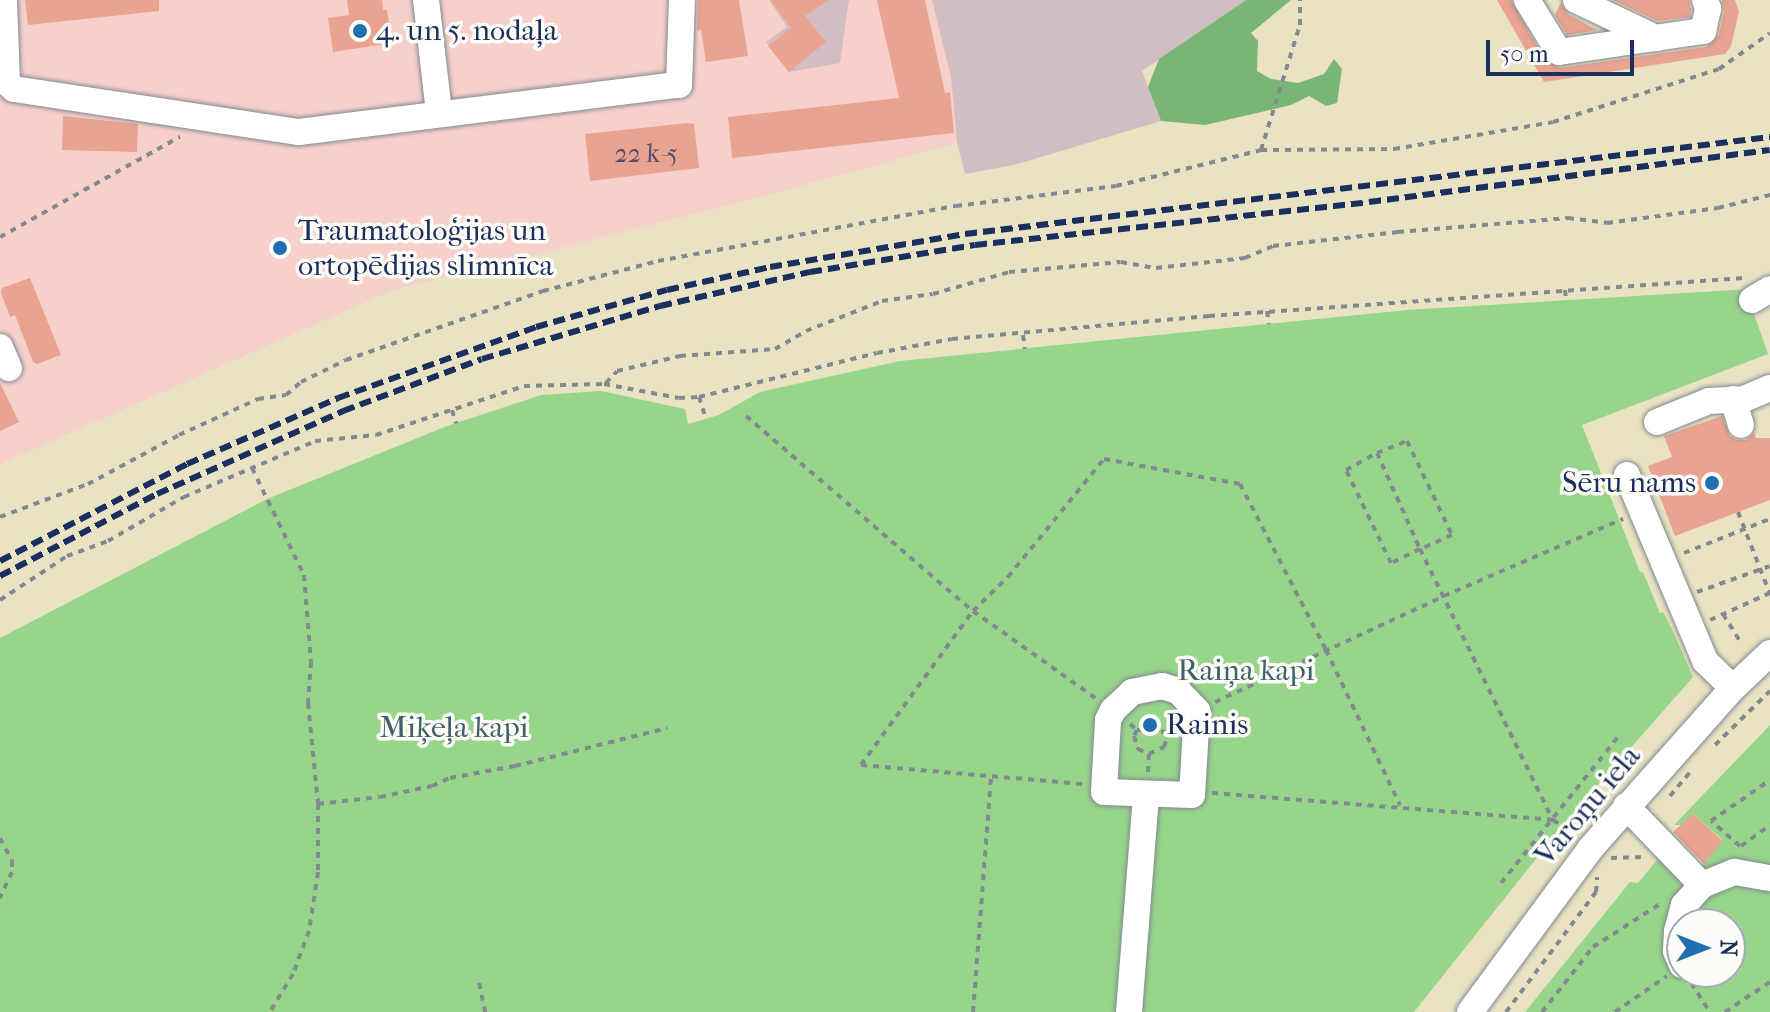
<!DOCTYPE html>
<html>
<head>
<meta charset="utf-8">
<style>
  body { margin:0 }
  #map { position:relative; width:1770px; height:1012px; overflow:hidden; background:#e9e3c3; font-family:"IM FELL French Canon",serif }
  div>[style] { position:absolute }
  .built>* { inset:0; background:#f7d0cb }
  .industrial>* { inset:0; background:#d2bec2 }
  .green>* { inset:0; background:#97d58a }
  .forest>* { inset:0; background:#79b676 }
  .building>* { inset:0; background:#e9a391 }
  .path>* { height:4px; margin-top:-2px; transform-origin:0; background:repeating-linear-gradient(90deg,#828990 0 6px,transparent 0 12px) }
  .roads { filter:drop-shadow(0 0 2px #828990) drop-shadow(0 0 2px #828990) }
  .minor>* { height:26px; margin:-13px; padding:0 13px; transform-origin:13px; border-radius:13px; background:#fff }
  .rail>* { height:6px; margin-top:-3px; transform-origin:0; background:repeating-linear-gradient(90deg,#1b2f5e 0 12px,transparent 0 18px) }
  .dots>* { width:22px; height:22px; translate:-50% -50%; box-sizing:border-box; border:4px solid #fdfcf7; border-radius:50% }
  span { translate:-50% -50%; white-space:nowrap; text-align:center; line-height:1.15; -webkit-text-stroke:7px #fdfcf7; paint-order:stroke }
  .number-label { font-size:26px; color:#4e4c6b }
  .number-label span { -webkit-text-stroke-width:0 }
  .poi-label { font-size:30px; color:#1b2f5e }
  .left { translate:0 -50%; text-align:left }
  .right { translate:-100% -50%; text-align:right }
  .park-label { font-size:30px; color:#40616b }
  .street-label { font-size:30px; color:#1b2f5e }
  .north { position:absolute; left:1666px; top:908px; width:80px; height:80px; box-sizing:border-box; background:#fdfcf7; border:2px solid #a3aaba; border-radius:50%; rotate:90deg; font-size:22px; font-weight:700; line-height:32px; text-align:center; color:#1b2f5e }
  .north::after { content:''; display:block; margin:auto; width:28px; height:36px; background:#1f6fb2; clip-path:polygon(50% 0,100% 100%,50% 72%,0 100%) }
  .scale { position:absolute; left:1486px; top:40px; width:148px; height:36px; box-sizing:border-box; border:4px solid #1b2f5e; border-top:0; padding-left:10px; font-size:24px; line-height:28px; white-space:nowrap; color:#1b2f5e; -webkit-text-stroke:6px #fdfcf7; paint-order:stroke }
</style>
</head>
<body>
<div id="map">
  <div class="built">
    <div style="clip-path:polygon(0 0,769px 0,787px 27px,840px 63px,849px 0,932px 0,951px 77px,957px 143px,727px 206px,393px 290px,0 464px)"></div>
  </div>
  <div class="industrial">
    <div style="clip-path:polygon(769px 0,849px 0,840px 63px,789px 72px,766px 42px,787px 27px)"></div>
    <div style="clip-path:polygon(932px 0,1246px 0,1142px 71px,1161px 121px,1014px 165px,965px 174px,957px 143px,951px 77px)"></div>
  </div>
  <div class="green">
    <div style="clip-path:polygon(1751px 289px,1754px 314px,1768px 354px,1582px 425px,1640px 572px,1643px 572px,1660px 613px,1663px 612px,1672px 629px,1693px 677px,1563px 825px,1414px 1012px,0 1012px,0 638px,267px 499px,447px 426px,541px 395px,601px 391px,685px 409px,688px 424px,719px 415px,760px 392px,900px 361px,1407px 310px)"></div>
    <div style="clip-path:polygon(evenodd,1770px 725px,1770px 1012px,1525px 1012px,1630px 882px,1638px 883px,1661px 855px,1703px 865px,1723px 840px,1693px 814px,1682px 825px,1674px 825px,1770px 725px,1682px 924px,1730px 924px,1730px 972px,1682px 972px,1682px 924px)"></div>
  </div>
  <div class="forest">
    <div style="clip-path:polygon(1246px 0,1291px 0,1251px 33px,1258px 41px,1257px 71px,1271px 79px,1298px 83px,1324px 74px,1334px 59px,1342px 69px,1337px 103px,1326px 106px,1309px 96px,1291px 105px,1205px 125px,1161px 121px,1148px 87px,1159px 59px)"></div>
  </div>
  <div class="building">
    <div style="clip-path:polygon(25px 0,159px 0,159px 11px,28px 25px)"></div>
    <div style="clip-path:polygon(347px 0,382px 0,383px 10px,387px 10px,392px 43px,333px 52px,328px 18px,349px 15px)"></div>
    <div style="clip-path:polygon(698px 0,739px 0,748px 56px,706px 62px,701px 30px,697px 31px)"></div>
    <div style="clip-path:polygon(770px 0,828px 0,805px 16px,826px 42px,789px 72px,768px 46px,791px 28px)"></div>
    <div style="clip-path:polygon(877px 0,925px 0,945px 93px,950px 92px,954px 133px,732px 158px,728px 117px,899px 98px)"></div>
    <div style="clip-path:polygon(1497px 0,1511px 0,1545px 60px,1560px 68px,1706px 47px,1719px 35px,1724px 12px,1722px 0,1735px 0,1739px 12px,1731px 46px,1725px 54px,1544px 82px)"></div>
    <div style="clip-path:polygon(1613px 0,1689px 0,1691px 10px,1690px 17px,1658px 21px)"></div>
    <div style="clip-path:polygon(1561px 3px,1568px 14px,1597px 30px,1567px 35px,1555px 15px)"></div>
    <div style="clip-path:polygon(63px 116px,138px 124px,137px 152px,62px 150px)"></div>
    <div style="clip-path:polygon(687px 123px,694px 124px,699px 168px,590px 181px,585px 134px)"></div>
    <div style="clip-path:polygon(30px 278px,61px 355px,37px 364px,33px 362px,15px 315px,10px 317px,1px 293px,2px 288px)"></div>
    <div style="clip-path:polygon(0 383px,19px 422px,0 431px)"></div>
    <div style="clip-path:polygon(1722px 416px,1730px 436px,1737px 440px,1746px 440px,1754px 433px,1756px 438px,1770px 438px,1770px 500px,1675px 536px,1648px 466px,1672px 457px,1664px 436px)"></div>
    <div style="clip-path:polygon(1693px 814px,1723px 841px,1704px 864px,1673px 832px)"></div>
  </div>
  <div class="path">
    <div style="left:1261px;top:150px;width:131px;rotate:-72.7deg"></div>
    <div style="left:1300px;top:25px;width:25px;rotate:-90deg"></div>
    <div style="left:0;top:237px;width:206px;rotate:-29.1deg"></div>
    <div style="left:1565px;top:290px;width:10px;rotate:84deg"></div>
    <div style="left:1267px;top:311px;width:13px;rotate:81deg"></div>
    <div style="left:1023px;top:335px;width:14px;rotate:82deg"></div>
    <div style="left:606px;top:383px;width:16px;rotate:-47deg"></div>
    <div style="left:617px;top:371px;width:65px;rotate:-13.4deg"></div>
    <div style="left:680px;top:356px;width:95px;rotate:-4.2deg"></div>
    <div style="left:775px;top:349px;width:36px;rotate:-30deg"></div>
    <div style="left:806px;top:331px;width:82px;rotate:-21.5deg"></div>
    <div style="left:882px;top:301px;width:51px;rotate:-7.8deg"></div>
    <div style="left:933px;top:294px;width:79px;rotate:-16.1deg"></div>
    <div style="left:1009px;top:272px;width:112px;rotate:-5.1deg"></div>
    <div style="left:1121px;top:262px;width:36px;rotate:10deg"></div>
    <div style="left:1156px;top:268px;width:90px;rotate:-6.4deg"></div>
    <div style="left:1245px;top:258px;width:30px;rotate:-23deg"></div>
    <div style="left:1273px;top:246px;width:126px;rotate:-6.4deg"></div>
    <div style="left:1398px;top:232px;width:171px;rotate:-4.7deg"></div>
    <div style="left:1568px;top:218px;width:39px;rotate:7deg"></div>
    <div style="left:1607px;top:223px;width:112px;rotate:-7.7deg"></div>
    <div style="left:1718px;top:208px;width:54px;rotate:-14deg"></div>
    <div style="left:699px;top:397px;width:23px;rotate:72deg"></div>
    <div style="left:452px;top:410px;width:14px;rotate:73deg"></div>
    <div style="left:746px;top:416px;width:299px;rotate:40.7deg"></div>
    <div style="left:973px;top:611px;width:49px;rotate:-44.2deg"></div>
    <div style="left:1008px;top:577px;width:152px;rotate:-50.9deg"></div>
    <div style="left:1104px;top:459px;width:138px;rotate:10.4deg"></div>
    <div style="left:1240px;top:484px;width:187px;rotate:62.6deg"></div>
    <div style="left:1326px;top:650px;width:172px;rotate:64.5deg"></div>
    <div style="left:1377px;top:453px;width:32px;rotate:-22deg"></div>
    <div style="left:1407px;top:441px;width:104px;rotate:64.4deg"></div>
    <div style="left:1452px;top:535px;width:35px;rotate:156deg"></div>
    <div style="left:1420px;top:549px;width:32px;rotate:154deg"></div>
    <div style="left:1391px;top:563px;width:103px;rotate:-115.8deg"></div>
    <div style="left:1346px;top:470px;width:35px;rotate:-29deg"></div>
    <div style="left:1377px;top:453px;width:105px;rotate:65.9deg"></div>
    <div style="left:1420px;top:549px;width:302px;rotate:63.9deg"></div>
    <div style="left:252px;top:468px;width:119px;rotate:64.1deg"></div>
    <div style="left:304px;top:575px;width:87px;rotate:85.4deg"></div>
    <div style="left:311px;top:662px;width:41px;rotate:94.2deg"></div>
    <div style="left:308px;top:703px;width:101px;rotate:84.3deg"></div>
    <div style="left:318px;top:804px;width:68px;rotate:90deg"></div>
    <div style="left:318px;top:872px;width:60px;rotate:98.7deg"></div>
    <div style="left:309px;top:931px;width:46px;rotate:110.4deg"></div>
    <div style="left:293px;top:974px;width:44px;rotate:121.2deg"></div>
    <div style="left:1738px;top:512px;width:88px;rotate:68.7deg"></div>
    <div style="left:0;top:517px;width:94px;rotate:-20.6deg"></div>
    <div style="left:88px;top:484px;width:103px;rotate:-28.3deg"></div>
    <div style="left:179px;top:435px;width:87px;rotate:-24.5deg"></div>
    <div style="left:258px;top:399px;width:28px;rotate:-8deg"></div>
    <div style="left:286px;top:395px;width:20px;rotate:-41deg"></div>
    <div style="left:301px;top:382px;width:50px;rotate:-26.1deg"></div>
    <div style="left:346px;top:360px;width:209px;rotate:-19.3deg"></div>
    <div style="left:543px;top:291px;width:119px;rotate:-14.6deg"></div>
    <div style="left:658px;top:261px;width:303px;rotate:-10.5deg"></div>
    <div style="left:956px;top:206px;width:161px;rotate:-7.1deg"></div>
    <div style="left:1116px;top:186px;width:149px;rotate:-13.9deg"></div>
    <div style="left:1261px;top:150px;width:133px;rotate:-0.4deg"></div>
    <div style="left:1394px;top:149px;width:161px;rotate:-9.6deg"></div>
    <div style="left:1553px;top:122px;width:174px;rotate:-17.7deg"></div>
    <div style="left:1719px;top:69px;width:62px;rotate:-35.2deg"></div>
    <div style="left:1684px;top:553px;width:92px;rotate:-21.6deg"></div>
    <div style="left:1697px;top:592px;width:77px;rotate:-19.6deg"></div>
    <div style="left:0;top:600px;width:80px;rotate:-33.3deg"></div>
    <div style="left:67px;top:556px;width:44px;rotate:-20.1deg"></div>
    <div style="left:108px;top:541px;width:88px;rotate:-30.1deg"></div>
    <div style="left:184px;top:497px;width:142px;rotate:-23.1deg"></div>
    <div style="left:315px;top:441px;width:61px;rotate:-5.6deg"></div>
    <div style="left:376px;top:435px;width:156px;rotate:-18.3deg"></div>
    <div style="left:524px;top:386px;width:80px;rotate:-1.4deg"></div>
    <div style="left:604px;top:384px;width:76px;rotate:10.6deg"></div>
    <div style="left:679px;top:398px;width:20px;rotate:-3deg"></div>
    <div style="left:699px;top:397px;width:183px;rotate:-13.9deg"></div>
    <div style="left:877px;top:353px;width:76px;rotate:-10.6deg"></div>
    <div style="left:952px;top:339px;width:258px;rotate:-5.1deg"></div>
    <div style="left:1209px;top:316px;width:536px;rotate:-4.06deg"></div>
    <div style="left:1723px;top:614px;width:36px;rotate:58deg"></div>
    <div style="left:1710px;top:620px;width:66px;rotate:-24.2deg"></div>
    <div style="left:1215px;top:702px;width:252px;rotate:-24.8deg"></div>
    <div style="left:1444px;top:596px;width:195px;rotate:-23.3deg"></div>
    <div style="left:1130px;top:724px;width:9px;rotate:41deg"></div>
    <div style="left:1137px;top:730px;width:28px;rotate:4deg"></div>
    <div style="left:1165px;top:732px;width:10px;rotate:-24deg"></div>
    <div style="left:1137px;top:730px;width:7px;rotate:117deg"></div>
    <div style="left:1134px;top:736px;width:14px;rotate:73deg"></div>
    <div style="left:1138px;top:749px;width:12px;rotate:24deg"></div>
    <div style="left:1149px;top:754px;width:17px;rotate:-25deg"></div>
    <div style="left:1164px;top:747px;width:9px;rotate:-72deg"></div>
    <div style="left:1167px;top:738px;width:6px;rotate:-108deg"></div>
    <div style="left:1715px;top:745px;width:77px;rotate:-44.5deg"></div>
    <div style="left:1148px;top:772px;width:18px;rotate:-87deg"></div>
    <div style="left:1082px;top:784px;width:222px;rotate:-175.1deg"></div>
    <div style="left:861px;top:765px;width:190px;rotate:-54deg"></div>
    <div style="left:973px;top:611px;width:152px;rotate:35.4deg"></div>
    <div style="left:1212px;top:793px;width:342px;rotate:4.5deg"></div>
    <div style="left:1553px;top:820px;width:25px;rotate:32deg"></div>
    <div style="left:1670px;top:796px;width:35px;rotate:-50deg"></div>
    <div style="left:318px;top:804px;width:62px;rotate:-6.4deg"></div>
    <div style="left:380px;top:797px;width:53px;rotate:-11.9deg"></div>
    <div style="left:432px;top:786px;width:20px;rotate:-24deg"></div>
    <div style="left:450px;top:778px;width:66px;rotate:-10.5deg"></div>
    <div style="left:515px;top:766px;width:157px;rotate:-14deg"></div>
    <div style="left:0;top:838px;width:26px;rotate:62deg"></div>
    <div style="left:12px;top:861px;width:11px;rotate:90deg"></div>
    <div style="left:12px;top:872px;width:29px;rotate:115deg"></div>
    <div style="left:1740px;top:846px;width:38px;rotate:-139deg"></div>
    <div style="left:1711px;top:821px;width:72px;rotate:-34.8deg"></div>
    <div style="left:1741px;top:846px;width:36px;rotate:-36deg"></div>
    <div style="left:1611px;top:858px;width:31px;rotate:-2deg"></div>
    <div style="left:1501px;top:883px;width:187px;rotate:-51.3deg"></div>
    <div style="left:479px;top:983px;width:30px;rotate:78deg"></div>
    <div style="left:1691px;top:983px;width:35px;rotate:57deg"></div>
    <div style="left:973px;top:1012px;width:236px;rotate:-85.6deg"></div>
    <div style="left:1506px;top:1012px;width:150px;rotate:-53.1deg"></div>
    <div style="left:1596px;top:892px;width:15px;rotate:-86deg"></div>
    <div style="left:1542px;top:1012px;width:83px;rotate:-51.9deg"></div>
    <div style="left:1593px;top:947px;width:80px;rotate:-32.7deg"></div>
    <div style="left:1615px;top:1012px;width:63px;rotate:-34.7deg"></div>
    <div style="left:1725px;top:1012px;width:54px;rotate:-33.7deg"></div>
  </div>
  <div class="roads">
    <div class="minor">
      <div style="left:4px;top:0;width:83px;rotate:87.9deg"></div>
      <div style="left:7px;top:83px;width:9px;rotate:41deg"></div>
      <div style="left:14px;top:89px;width:288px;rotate:8.6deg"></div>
      <div style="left:299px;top:132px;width:383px;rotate:-7.1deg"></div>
      <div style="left:679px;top:85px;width:85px;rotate:-88deg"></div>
      <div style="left:426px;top:0;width:113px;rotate:83.4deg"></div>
      <div style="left:1527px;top:0;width:61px;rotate:58.4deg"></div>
      <div style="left:1559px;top:52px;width:146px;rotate:-8.3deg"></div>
      <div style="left:1703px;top:31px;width:23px;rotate:-77deg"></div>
      <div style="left:1708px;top:9px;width:9px;rotate:-108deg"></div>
      <div style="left:1576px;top:0;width:89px;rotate:25.4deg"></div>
      <div style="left:1752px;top:300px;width:21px;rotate:-31deg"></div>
      <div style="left:0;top:347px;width:23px;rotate:67deg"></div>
      <div style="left:1733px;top:399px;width:27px;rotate:73deg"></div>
      <div style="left:1657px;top:422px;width:56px;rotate:-22deg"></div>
      <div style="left:1709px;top:401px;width:35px;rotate:-3deg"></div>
      <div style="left:1744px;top:399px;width:28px;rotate:-23deg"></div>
      <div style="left:1627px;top:475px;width:202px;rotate:67.2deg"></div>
      <div style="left:1705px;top:661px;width:39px;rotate:44deg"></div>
      <div style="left:1162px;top:686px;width:17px;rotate:17deg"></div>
      <div style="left:1178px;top:691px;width:28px;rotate:46deg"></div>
      <div style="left:1197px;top:711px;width:84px;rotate:93.4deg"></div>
      <div style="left:1192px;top:795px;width:88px;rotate:-178deg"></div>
      <div style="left:1104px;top:792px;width:72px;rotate:-86.8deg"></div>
      <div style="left:1108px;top:720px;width:11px;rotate:-63deg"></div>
      <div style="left:1113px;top:710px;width:26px;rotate:-43deg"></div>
      <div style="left:1132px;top:692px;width:31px;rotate:-11deg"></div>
      <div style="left:1626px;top:806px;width:110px;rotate:46.1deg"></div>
      <div style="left:1702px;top:885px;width:35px;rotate:-22deg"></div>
      <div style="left:1735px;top:872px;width:36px;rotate:10deg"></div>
      <div style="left:1682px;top:965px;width:15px;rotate:-113deg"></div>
      <div style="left:1676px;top:951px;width:20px;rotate:-87deg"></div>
      <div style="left:1677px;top:931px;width:27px;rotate:-75deg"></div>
      <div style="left:1684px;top:905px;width:27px;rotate:-48deg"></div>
      <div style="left:1129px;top:1012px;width:217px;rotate:-85.5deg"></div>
      <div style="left:1470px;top:1012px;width:202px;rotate:-53.6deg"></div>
      <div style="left:1590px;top:849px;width:215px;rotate:-48.4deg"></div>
      <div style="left:1733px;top:688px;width:51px;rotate:-43.4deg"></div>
    </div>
  </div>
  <div class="rail">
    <div style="left:0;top:561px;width:211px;rotate:-27.4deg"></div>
    <div style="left:187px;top:464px;width:165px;rotate:-23.6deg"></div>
    <div style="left:338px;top:398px;width:210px;rotate:-19.7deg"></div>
    <div style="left:536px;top:327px;width:136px;rotate:-15.8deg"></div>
    <div style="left:667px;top:290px;width:106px;rotate:-12.6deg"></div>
    <div style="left:770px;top:267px;width:198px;rotate:-9.6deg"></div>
    <div style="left:965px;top:234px;width:811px;rotate:-6.87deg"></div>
    <div style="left:0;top:576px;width:177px;rotate:-27.6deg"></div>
    <div style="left:157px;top:494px;width:204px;rotate:-24deg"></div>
    <div style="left:343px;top:411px;width:148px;rotate:-20.5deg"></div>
    <div style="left:482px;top:359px;width:186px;rotate:-16.6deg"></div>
    <div style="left:660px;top:306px;width:154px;rotate:-12.8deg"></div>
    <div style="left:810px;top:272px;width:167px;rotate:-9.3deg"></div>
    <div style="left:975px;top:245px;width:396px;rotate:-6.2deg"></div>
    <div style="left:1369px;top:202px;width:404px;rotate:-7.4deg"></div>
  </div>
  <div class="dots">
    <div style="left:360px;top:31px;background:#1f6fb2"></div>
    <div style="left:280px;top:248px;background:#1f6fb2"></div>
    <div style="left:1712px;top:483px;background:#1f6fb2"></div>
    <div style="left:1150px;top:725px;background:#1f6fb2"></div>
  </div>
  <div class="number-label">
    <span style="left:646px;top:154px">22 k-5</span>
  </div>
  <div class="poi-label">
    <span class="left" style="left:376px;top:31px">4. un 5. nodaļa</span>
    <span class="left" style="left:298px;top:248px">Traumatoloģijas un<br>ortopēdijas slimnīca</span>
    <span class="right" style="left:1696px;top:483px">Sēru nams</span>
    <span class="left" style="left:1166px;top:725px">Rainis</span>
  </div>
  <div class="park-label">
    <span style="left:1246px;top:671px">Raiņa kapi</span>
    <span style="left:454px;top:728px">Miķeļa kapi</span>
  </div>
  <div class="street-label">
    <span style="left:1588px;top:806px;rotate:-50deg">Varoņu iela</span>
  </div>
  <div class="north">N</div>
  <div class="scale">50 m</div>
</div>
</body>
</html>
